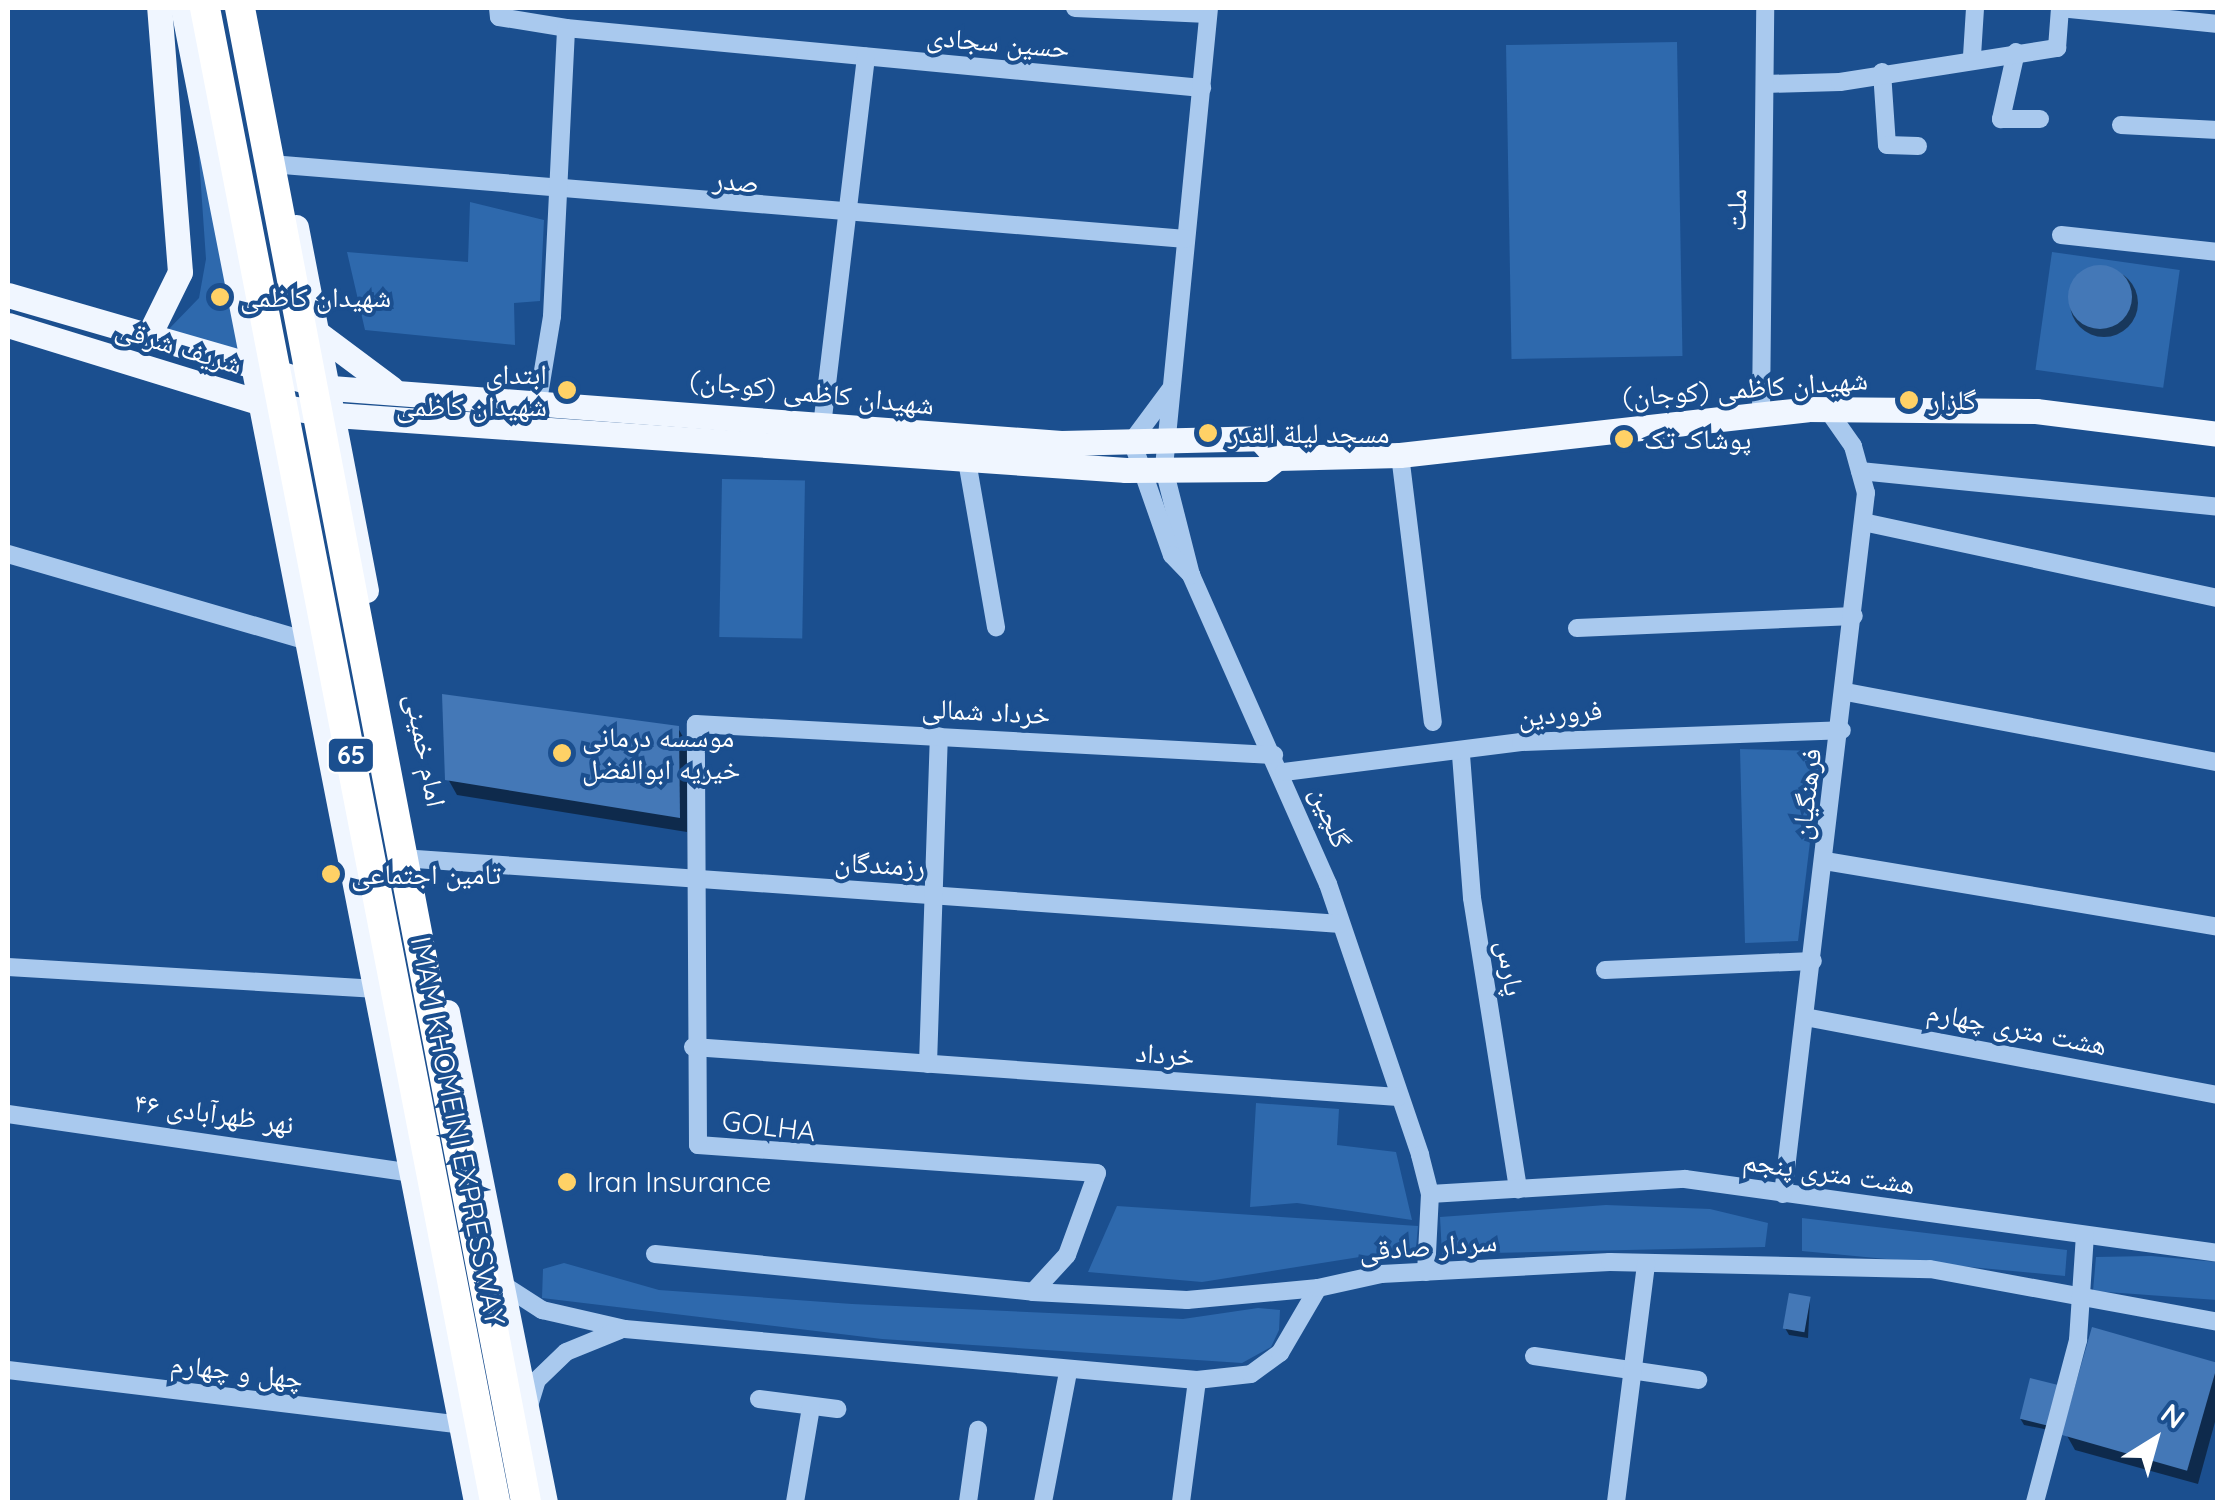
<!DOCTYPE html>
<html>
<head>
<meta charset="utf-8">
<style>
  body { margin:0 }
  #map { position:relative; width:2225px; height:1510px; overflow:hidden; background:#1b4f8f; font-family:Quicksand,"Noto Naskh Arabic",sans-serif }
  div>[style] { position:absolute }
  .green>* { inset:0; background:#2e69ad; transform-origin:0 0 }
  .shadow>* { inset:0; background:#0007 }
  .round { border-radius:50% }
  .building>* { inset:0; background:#4478b7; transform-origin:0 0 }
  .minor>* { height:18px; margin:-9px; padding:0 9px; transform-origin:9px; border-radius:9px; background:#a9c9ee }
  .major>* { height:25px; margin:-12.5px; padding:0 12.5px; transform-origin:12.5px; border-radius:12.5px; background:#f0f6ff }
  .highway-bridge>* { height:30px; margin:-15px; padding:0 15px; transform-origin:15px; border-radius:15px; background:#fff }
  .dots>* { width:28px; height:28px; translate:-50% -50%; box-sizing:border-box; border:5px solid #1b4f8f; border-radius:50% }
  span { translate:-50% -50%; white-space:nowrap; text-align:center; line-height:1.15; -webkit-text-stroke:8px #1b4f8f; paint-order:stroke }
  .shield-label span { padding:2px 8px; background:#1b4f8f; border:2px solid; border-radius:8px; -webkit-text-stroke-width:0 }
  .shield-label { font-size:25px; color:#fff; font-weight:700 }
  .street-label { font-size:28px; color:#fff }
  .poi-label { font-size:28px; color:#fff }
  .left { translate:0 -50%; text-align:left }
  .right { translate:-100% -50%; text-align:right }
  .frame { position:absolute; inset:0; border:10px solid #fff; pointer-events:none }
  .north { position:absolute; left:2105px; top:1390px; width:100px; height:100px; -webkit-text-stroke:8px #1b4f8f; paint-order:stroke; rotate:37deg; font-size:28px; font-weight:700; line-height:40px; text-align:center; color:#fff }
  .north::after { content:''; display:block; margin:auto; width:35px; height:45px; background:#fff; clip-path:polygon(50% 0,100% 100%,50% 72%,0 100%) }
</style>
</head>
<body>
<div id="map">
  <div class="green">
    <div style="left:1677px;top:42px;width:314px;height:171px;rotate:89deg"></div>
    <div style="clip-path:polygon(197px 129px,242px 355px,166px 332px,199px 298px,206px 259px)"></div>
    <div style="clip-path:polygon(470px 202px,544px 220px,540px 301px,514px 303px,515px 345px,365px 330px,347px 252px,468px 262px)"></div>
    <div style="left:2052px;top:252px;width:129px;height:119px;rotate:8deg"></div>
    <div style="left:722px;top:479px;width:83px;height:158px;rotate:1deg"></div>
    <div style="clip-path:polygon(1740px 749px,1821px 751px,1798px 941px,1745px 943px)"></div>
    <div style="clip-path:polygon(1256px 1103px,1339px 1109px,1337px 1145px,1396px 1152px,1412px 1220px,1297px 1203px,1250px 1207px)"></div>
    <div style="clip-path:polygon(1606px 1205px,1710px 1209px,1768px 1223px,1765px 1247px,1442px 1254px,1440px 1217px)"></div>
    <div style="clip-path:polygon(1117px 1206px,1418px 1226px,1416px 1248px,1202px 1282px,1088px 1272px)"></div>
    <div style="clip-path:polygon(1802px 1218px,2067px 1250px,2065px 1276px,1802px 1251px)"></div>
    <div style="clip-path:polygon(2151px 1256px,2217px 1262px,2217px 1300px,2093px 1291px,2096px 1257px)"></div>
    <div style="clip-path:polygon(564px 1263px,659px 1290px,852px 1304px,1183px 1319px,1258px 1308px,1280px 1310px,1279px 1330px,1271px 1347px,1242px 1363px,882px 1339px,542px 1298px,543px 1269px)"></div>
  </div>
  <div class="shadow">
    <div class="round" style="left:2070px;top:269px;width:68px;height:68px"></div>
    <div style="clip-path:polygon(678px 728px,687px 744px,687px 832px,457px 795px,448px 779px)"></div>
    <div style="clip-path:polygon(1810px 1300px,1808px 1338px,1789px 1335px,1785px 1328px)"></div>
    <div style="clip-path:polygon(2217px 1364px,2218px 1411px,2198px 1484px,2075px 1450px,2066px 1434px)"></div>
    <div style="clip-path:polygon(2057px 1387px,2049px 1430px,2024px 1425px,2020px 1418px)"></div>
  </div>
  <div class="building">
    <div class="round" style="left:2068px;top:265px;width:64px;height:64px"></div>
    <div style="clip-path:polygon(442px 694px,679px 726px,680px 818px,445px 780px)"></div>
    <div style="left:1789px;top:1293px;width:22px;height:36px;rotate:10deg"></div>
    <div style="left:2092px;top:1327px;width:131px;height:112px;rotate:16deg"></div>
    <div style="left:2030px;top:1378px;width:29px;height:42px;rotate:14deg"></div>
  </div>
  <div class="minor">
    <div style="left:498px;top:8px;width:9px;rotate:84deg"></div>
    <div style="left:499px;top:17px;width:68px;rotate:9.3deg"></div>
    <div style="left:566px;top:28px;width:639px;rotate:5.39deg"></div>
    <div style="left:1075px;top:8px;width:133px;rotate:2.6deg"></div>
    <div style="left:1209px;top:8px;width:463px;rotate:95.6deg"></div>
    <div style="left:1164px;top:469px;width:109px;rotate:75.7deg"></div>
    <div style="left:1191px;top:575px;width:338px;rotate:66.1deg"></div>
    <div style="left:1328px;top:884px;width:286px;rotate:71.2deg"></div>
    <div style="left:1420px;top:1155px;width:40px;rotate:75.6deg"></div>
    <div style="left:1430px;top:1194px;width:78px;rotate:92.9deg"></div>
    <div style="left:2060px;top:8px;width:159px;rotate:5.8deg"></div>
    <div style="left:2016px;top:52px;width:69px;rotate:102.6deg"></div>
    <div style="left:2001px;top:119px;width:39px"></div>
    <div style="left:1972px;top:56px;width:48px;rotate:-86.4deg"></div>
    <div style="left:1882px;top:72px;width:73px;rotate:86.1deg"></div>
    <div style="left:1887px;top:145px;width:31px;rotate:2deg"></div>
    <div style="left:1765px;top:84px;width:75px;rotate:-1.5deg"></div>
    <div style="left:1840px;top:82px;width:220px;rotate:-8.9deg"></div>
    <div style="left:2057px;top:48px;width:40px;rotate:-85.7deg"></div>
    <div style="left:2121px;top:125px;width:97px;rotate:3deg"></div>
    <div style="left:283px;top:165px;width:906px;rotate:4.68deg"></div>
    <div style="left:2061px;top:235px;width:158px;rotate:6.2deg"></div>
    <div style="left:1170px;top:390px;width:64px;rotate:126.7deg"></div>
    <div style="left:1132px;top:441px;width:121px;rotate:70.7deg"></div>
    <div style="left:1172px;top:555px;width:28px;rotate:46deg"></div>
    <div style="left:538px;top:401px;width:86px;rotate:-80.6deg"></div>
    <div style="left:552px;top:316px;width:288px;rotate:-87.2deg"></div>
    <div style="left:1761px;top:413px;width:405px;rotate:-89.4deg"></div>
    <div style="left:822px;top:426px;width:372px;rotate:-83.2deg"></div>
    <div style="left:1400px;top:455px;width:269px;rotate:83deg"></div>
    <div style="left:967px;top:461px;width:169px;rotate:80.1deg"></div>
    <div style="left:1860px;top:471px;width:360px;rotate:5.7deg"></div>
    <div style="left:1863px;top:522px;width:363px;rotate:12.1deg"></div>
    <div style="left:8px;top:554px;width:315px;rotate:16.2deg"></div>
    <div style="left:1577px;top:628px;width:277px;rotate:-2.5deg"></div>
    <div style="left:1846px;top:692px;width:379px;rotate:10.7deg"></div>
    <div style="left:1461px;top:755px;width:143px;rotate:85.6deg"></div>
    <div style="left:1472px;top:898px;width:295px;rotate:81deg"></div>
    <div style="left:1284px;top:772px;width:239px;rotate:-7.2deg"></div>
    <div style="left:1521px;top:742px;width:321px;rotate:-2.1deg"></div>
    <div style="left:416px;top:859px;width:927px;rotate:4.02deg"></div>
    <div style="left:1825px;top:861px;width:399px;rotate:9.5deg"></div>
    <div style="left:8px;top:967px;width:370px;rotate:3.4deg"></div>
    <div style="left:1605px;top:970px;width:208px;rotate:-2.5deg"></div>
    <div style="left:1805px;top:1017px;width:420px;rotate:10.7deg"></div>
    <div style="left:693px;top:1047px;width:707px;rotate:4.06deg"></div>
    <div style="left:928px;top:1064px;width:328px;rotate:-88.1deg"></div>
    <div style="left:8px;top:1114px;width:407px;rotate:8.3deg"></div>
    <div style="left:1430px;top:1194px;width:255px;rotate:-3.4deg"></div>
    <div style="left:1685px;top:1179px;width:538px;rotate:7.9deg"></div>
    <div style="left:1783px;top:1194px;width:706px;rotate:-83.25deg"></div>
    <div style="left:1866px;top:493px;width:49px;rotate:-105.5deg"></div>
    <div style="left:1853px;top:446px;width:45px;rotate:-125.1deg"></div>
    <div style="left:655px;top:1254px;width:380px;rotate:5.7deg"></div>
    <div style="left:1033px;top:1292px;width:154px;rotate:3deg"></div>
    <div style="left:1187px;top:1300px;width:132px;rotate:-5.2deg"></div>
    <div style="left:502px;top:1284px;width:48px;rotate:33deg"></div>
    <div style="left:542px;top:1310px;width:85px;rotate:12.9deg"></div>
    <div style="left:625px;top:1329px;width:574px;rotate:5.1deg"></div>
    <div style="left:1197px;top:1380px;width:54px;rotate:-6.3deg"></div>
    <div style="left:1251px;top:1374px;width:36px;rotate:-36deg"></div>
    <div style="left:1280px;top:1353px;width:75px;rotate:-59.7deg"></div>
    <div style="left:1318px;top:1288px;width:65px;rotate:-12.5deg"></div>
    <div style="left:1381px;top:1274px;width:229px;rotate:-3deg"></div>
    <div style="left:1610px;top:1262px;width:320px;rotate:1.3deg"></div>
    <div style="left:1930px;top:1269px;width:293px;rotate:10.4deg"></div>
    <div style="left:1033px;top:1292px;width:50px;rotate:-47.4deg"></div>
    <div style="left:1067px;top:1255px;width:87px;rotate:-69.9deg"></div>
    <div style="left:1097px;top:1173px;width:400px;rotate:-176deg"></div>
    <div style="left:698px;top:1145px;width:421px;rotate:-90.3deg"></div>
    <div style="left:696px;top:724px;width:579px;rotate:3.07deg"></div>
    <div style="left:1534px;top:1356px;width:166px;rotate:8.3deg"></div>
    <div style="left:8px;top:1370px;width:455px;rotate:6.9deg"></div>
    <div style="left:759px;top:1399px;width:79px;rotate:7.3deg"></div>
    <div style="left:528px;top:1409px;width:30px;rotate:-73deg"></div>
    <div style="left:537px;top:1380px;width:40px;rotate:-44deg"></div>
    <div style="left:566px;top:1352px;width:58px;rotate:-22.2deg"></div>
    <div style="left:795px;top:1502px;width:96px;rotate:-80.4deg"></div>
    <div style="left:968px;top:1502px;width:73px;rotate:-82.1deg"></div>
    <div style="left:1043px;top:1502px;width:132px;rotate:-79.1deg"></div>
    <div style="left:1181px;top:1502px;width:123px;rotate:-82.5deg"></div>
    <div style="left:1616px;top:1502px;width:241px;rotate:-82.8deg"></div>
    <div style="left:2035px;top:1502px;width:168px;rotate:-75.1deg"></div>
    <div style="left:2078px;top:1340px;width:105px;rotate:-86.2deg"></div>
  </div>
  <div class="major">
    <div style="left:183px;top:8px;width:1522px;rotate:78.9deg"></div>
    <div style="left:296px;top:227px;width:370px;rotate:79.1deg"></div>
    <div style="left:8px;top:295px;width:336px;rotate:16.1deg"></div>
    <div style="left:331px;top:388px;width:732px;rotate:4.31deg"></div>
    <div style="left:1061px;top:443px;width:198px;rotate:-1.4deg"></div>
    <div style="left:1259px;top:438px;width:27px;rotate:48deg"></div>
    <div style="left:8px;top:325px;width:269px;rotate:17.1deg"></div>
    <div style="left:265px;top:404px;width:71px;rotate:8.9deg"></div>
    <div style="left:335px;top:415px;width:793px;rotate:3.98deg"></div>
    <div style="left:1126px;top:470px;width:137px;rotate:-0.4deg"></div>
    <div style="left:1263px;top:469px;width:18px;rotate:-38deg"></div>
    <div style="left:1277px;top:458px;width:123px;rotate:-1.4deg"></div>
    <div style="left:1400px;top:455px;width:410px;rotate:-6.4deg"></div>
    <div style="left:1807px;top:409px;width:229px;rotate:0.5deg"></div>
    <div style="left:2036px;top:411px;width:183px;rotate:7.2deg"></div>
    <div style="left:320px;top:335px;width:89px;rotate:36.7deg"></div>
    <div style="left:148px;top:337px;width:72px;rotate:-63.8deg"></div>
    <div style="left:180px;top:272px;width:265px;rotate:-94.5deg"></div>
    <div style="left:447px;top:1012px;width:500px;rotate:78.7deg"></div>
  </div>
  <div class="highway-bridge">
    <div style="left:205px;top:8px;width:1522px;rotate:79.01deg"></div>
    <div style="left:240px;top:8px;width:1521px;rotate:79.16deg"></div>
  </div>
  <div class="dots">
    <div style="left:220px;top:297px;background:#ffd166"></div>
    <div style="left:567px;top:390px;background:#ffd166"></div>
    <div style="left:1909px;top:400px;background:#ffd166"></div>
    <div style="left:1208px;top:433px;background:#ffd166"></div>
    <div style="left:1624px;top:439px;background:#ffd166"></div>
    <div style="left:562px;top:753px;background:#ffd166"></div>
    <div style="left:331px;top:874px;background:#ffd166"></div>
    <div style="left:567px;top:1182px;background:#ffd166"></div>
  </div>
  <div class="shield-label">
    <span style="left:351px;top:755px">65</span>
  </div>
  <div class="street-label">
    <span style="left:998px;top:42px;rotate:5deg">حسین سجادی</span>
    <span style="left:736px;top:181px;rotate:5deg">صدر</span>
    <span style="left:1736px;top:210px;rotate:-89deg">ملت</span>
    <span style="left:179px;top:346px;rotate:17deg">شریف شرقی</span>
    <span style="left:1745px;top:388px;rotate:-4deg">شهیدان کاظمی (کوجان)</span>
    <span style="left:812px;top:392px;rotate:6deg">شهیدان کاظمی (کوجان)</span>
    <span style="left:986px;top:711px;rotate:3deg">خرداد شمالی</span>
    <span style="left:1560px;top:713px;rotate:-5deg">فروردین</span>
    <span style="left:426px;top:750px;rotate:79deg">امام خمینی</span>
    <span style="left:1806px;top:794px;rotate:-83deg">فرهنگیان</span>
    <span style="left:1331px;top:817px;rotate:68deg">گلچین</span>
    <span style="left:880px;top:864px;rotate:3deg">رزمندگان</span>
    <span style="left:1511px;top:968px;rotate:81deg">پارس</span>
    <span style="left:2017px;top:1028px;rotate:11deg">هشت متری چهارم</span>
    <span style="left:1165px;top:1054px;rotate:4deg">خرداد</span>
    <span style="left:214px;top:1113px;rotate:8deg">نهر ظهرآبادی ۴۶</span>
    <span style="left:769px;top:1126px;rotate:7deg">GOLHA</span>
    <span style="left:458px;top:1131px;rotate:79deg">IMAM KHOMEINI EXPRESSWAY</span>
    <span style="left:1829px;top:1172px;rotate:8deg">هشت متری پنجم</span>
    <span style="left:1428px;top:1246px;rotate:-4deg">سردار صادقی</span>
    <span style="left:237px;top:1371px;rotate:7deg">چهل و چهارم</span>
  </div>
  <div class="poi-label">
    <span class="left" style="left:240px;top:297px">شهیدان کاظمی</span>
    <span class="right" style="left:547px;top:390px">ابتدای<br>شهیدان کاظمی</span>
    <span class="left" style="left:1929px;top:400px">گلزار</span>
    <span class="left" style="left:1228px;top:433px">مسجد لیلة القدر</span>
    <span class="left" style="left:1644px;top:439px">پوشاک تک</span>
    <span class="left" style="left:582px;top:753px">موسسه درمانی<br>خیریه ابوالفضل</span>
    <span class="left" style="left:351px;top:874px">تامین اجتماعی</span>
    <span class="left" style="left:587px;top:1182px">Iran Insurance</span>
  </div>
  <div class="frame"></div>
  <div class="north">N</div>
</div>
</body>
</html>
